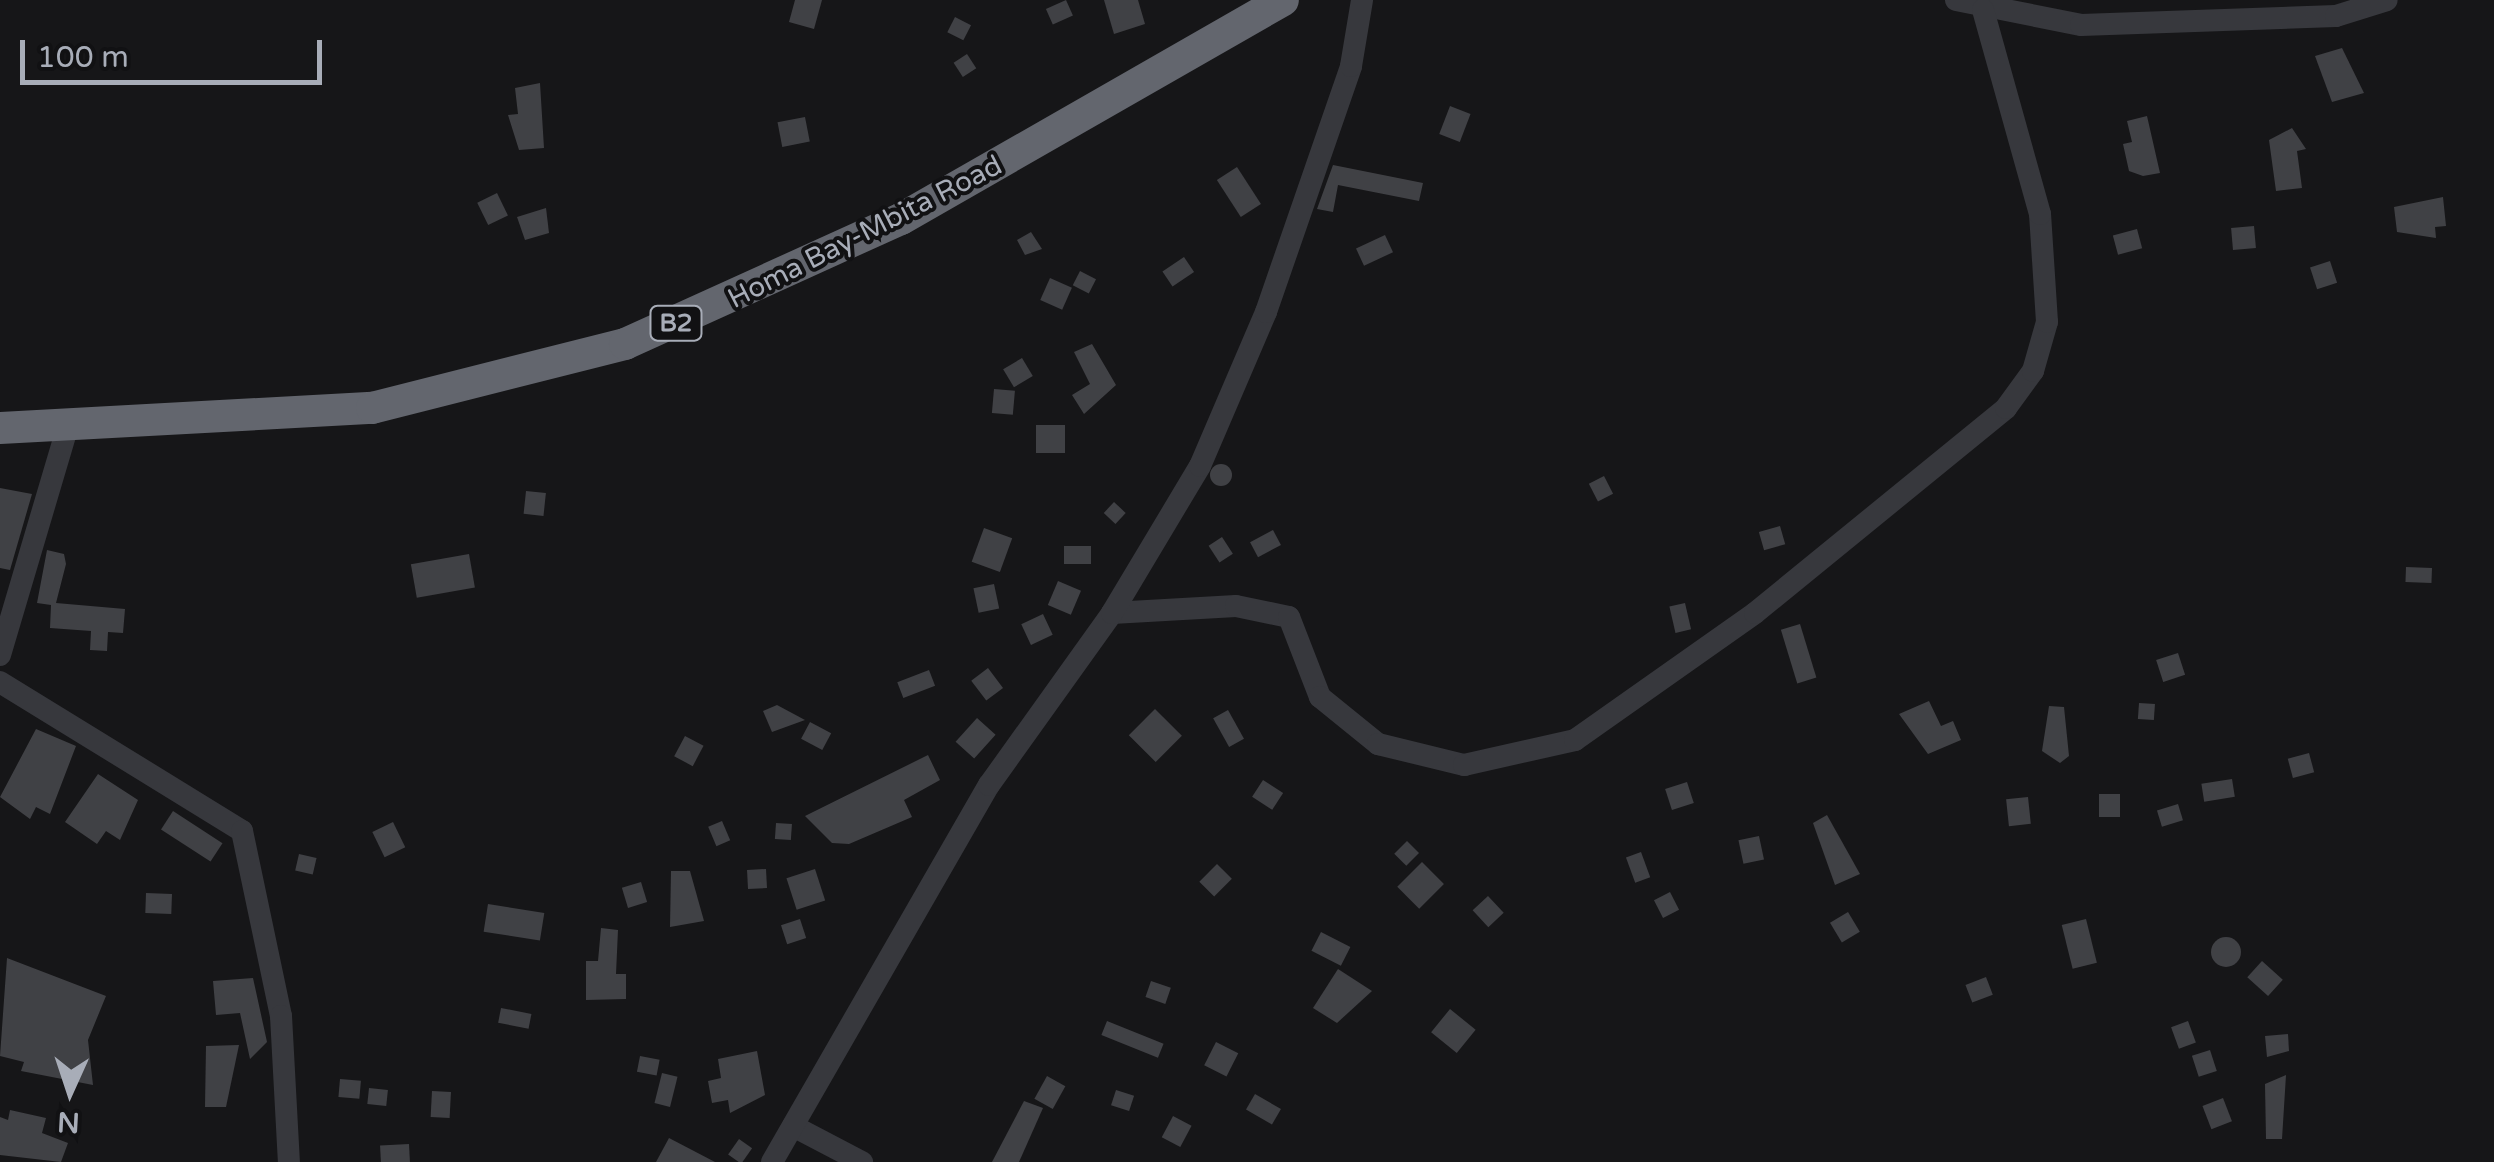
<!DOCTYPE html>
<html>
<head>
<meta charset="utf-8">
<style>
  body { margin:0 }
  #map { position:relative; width:2494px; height:1162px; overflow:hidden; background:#161618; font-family:"Varela Round",sans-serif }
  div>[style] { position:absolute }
  .building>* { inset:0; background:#404145; transform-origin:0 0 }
  .round { border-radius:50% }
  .minor>* { height:22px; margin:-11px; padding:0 11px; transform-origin:11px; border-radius:11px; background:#37383d }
  .highway>* { height:32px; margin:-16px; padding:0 16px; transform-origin:16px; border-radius:16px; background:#63666e }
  span { translate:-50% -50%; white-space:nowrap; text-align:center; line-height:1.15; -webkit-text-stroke:8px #111113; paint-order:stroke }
  .shield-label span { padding:2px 8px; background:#111113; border:2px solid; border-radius:8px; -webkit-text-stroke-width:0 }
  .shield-label { font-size:25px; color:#a8adb8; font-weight:700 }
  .street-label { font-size:28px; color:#a8adb8 }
  .north { position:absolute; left:20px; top:1042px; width:100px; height:100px; -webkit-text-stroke:8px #111113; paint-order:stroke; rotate:183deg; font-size:28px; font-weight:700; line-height:40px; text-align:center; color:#a8adb8 }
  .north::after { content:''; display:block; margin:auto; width:35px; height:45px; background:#a8adb8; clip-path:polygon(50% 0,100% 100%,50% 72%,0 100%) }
  .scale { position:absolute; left:20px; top:40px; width:302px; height:45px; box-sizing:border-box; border:5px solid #a8adb8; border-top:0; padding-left:12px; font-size:30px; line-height:35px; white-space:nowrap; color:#a8adb8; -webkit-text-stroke:8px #111113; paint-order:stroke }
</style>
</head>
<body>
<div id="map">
  <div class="building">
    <div style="clip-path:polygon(795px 0,822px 0,814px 29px,789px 22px)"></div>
    <div style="left:1066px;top:0;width:17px;height:22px;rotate:66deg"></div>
    <div style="clip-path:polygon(1104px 0,1138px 0,1145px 24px,1114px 34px)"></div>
    <div style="left:955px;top:17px;width:18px;height:17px;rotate:27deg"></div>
    <div style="clip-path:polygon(2342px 48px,2364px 93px,2332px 102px,2315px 56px)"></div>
    <div style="left:967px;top:54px;width:17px;height:16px;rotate:57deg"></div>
    <div style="clip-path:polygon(540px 83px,544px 148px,519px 150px,508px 115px,518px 114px,515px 88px)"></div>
    <div style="left:1450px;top:106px;width:22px;height:30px;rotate:21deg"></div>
    <div style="clip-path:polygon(2147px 116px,2160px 173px,2143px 176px,2129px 171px,2123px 144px,2132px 142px,2127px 121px)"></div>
    <div style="left:805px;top:117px;width:25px;height:28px;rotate:79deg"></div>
    <div style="clip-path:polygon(2292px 128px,2306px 149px,2297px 151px,2302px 188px,2276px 191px,2269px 140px)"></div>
    <div style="clip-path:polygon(1333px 165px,1423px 183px,1419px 201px,1338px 185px,1333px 212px,1317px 209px)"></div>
    <div style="left:1237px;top:167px;width:44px;height:24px;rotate:57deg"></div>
    <div style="left:497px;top:193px;width:25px;height:22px;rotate:64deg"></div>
    <div style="clip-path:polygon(2443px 197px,2446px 226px,2435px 227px,2436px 238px,2397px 232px,2394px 207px)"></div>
    <div style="clip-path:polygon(546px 208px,549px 233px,525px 240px,517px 217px)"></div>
    <div style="left:2254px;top:226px;width:22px;height:23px;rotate:85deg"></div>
    <div style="left:2137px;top:229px;width:20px;height:25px;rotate:75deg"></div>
    <div style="clip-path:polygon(1031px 232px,1042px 249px,1025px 255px,1017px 240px)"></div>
    <div style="left:1385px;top:235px;width:19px;height:32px;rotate:65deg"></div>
    <div style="left:1184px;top:257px;width:18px;height:26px;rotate:56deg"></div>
    <div style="left:2330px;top:261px;width:23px;height:21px;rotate:72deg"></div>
    <div style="left:1080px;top:271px;width:18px;height:16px;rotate:27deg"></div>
    <div style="left:1050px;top:278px;width:24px;height:24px;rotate:24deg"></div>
    <div style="clip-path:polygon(1092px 344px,1116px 385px,1084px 414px,1072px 395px,1090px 384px,1074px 352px)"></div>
    <div style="left:1022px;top:358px;width:21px;height:22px;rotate:59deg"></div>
    <div style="left:994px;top:389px;width:21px;height:24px;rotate:5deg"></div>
    <div style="left:1036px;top:425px;width:29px;height:28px"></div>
    <div class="round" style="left:1210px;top:464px;width:22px;height:22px"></div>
    <div style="left:1604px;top:476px;width:20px;height:17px;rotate:63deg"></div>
    <div style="clip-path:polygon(0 488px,32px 494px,10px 570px,0 568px)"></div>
    <div style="left:526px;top:491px;width:20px;height:23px;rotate:6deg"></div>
    <div style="left:1114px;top:502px;width:16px;height:15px;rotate:43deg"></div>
    <div style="left:1780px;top:526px;width:19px;height:22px;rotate:74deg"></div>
    <div style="left:984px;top:528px;width:30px;height:36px;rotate:20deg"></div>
    <div style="left:1273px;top:530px;width:17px;height:26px;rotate:62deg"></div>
    <div style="left:1222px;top:537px;width:20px;height:16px;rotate:57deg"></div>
    <div style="left:1064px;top:546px;width:27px;height:18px"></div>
    <div style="clip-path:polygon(47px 550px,64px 554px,66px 564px,56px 603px,125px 609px,123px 633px,108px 632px,107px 651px,90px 650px,91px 631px,50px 628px,51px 605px,37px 603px)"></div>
    <div style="left:469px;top:554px;width:34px;height:59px;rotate:80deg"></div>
    <div style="left:2406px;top:567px;width:26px;height:15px;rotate:2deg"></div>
    <div style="left:1058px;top:581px;width:25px;height:26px;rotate:23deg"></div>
    <div style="left:994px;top:584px;width:25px;height:21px;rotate:78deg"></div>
    <div style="left:1685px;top:603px;width:27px;height:16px;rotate:77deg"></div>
    <div style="left:1043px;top:614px;width:23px;height:24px;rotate:65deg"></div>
    <div style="left:1800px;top:624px;width:56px;height:20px;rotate:73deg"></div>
    <div style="left:2178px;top:653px;width:23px;height:23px;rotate:72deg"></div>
    <div style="left:988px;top:668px;width:25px;height:21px;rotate:53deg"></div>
    <div style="left:929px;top:670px;width:17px;height:34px;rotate:69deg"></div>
    <div style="clip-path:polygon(1929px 701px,1941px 726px,1953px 721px,1961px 740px,1928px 754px,1899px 714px)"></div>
    <div style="left:2139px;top:703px;width:16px;height:16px;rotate:4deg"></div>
    <div style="clip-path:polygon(777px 705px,805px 720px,772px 732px,763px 711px)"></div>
    <div style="clip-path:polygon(2049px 706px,2064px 707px,2069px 756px,2060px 763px,2042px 751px)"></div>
    <div style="left:1155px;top:709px;width:38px;height:37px;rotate:45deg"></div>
    <div style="left:1228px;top:710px;width:33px;height:17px;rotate:61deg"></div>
    <div style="left:977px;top:718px;width:25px;height:32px;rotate:42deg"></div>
    <div style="left:810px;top:722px;width:24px;height:19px;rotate:28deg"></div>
    <div style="clip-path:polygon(36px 729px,76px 746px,50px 814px,36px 807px,30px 819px,0 797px)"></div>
    <div style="left:685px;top:736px;width:21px;height:23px;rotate:28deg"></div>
    <div style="left:2309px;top:753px;width:20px;height:22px;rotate:75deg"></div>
    <div style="clip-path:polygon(928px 755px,940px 780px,904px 800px,912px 817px,849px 844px,832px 843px,805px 816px)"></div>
    <div style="clip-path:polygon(98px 774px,138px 800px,120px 840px,106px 831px,97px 844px,65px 822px)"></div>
    <div style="left:2232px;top:779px;width:18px;height:31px;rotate:81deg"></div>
    <div style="left:1263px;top:780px;width:24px;height:20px;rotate:33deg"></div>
    <div style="left:1687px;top:782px;width:22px;height:23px;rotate:72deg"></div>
    <div style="left:2099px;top:794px;width:21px;height:23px"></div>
    <div style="left:2028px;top:797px;width:27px;height:22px;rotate:84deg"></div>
    <div style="left:2178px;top:804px;width:17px;height:22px;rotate:73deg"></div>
    <div style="left:173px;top:811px;width:59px;height:22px;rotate:33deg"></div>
    <div style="clip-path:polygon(1827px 815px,1860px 874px,1835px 885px,1813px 823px)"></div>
    <div style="left:722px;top:821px;width:21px;height:15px;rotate:67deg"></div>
    <div style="left:393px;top:822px;width:28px;height:23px;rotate:64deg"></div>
    <div style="left:776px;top:823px;width:16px;height:16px;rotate:4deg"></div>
    <div style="left:1759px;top:836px;width:24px;height:21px;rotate:78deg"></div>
    <div style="left:1407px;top:841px;width:17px;height:18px;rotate:45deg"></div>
    <div style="left:1641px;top:852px;width:27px;height:16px;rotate:70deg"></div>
    <div style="left:299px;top:854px;width:18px;height:17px;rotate:13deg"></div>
    <div style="left:1422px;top:862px;width:31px;height:35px;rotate:45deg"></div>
    <div style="left:1217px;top:864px;width:21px;height:25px;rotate:45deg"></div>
    <div style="left:766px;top:869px;width:19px;height:19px;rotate:87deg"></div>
    <div style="left:815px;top:869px;width:33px;height:30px;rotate:72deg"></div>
    <div style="clip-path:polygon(671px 871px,690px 871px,704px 921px,670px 927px)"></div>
    <div style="left:641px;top:882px;width:21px;height:20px;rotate:73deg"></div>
    <div style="left:1670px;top:892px;width:20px;height:18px;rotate:63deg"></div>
    <div style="left:146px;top:893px;width:26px;height:20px;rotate:2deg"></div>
    <div style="left:1488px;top:896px;width:23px;height:21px;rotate:47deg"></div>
    <div style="left:488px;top:904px;width:57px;height:28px;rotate:9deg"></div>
    <div style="left:1848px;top:912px;width:23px;height:21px;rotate:59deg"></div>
    <div style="left:800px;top:919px;width:20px;height:20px;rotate:72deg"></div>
    <div style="left:2086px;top:919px;width:45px;height:25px;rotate:76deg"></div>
    <div style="clip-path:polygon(601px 928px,618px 930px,616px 974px,626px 974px,626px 999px,586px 1000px,586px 961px,598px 961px)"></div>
    <div style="left:1321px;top:932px;width:33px;height:21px;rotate:27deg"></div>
    <div class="round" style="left:2211px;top:937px;width:30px;height:30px"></div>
    <div style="clip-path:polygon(7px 958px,106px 996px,88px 1040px,93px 1085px,21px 1071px,24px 1062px,0 1056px)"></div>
    <div style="left:2262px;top:961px;width:28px;height:22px;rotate:42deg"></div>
    <div style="clip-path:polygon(1338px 969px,1372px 991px,1337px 1023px,1313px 1008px)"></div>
    <div style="left:1986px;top:977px;width:19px;height:22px;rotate:69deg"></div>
    <div style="clip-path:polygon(253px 978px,267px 1042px,250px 1059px,240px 1013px,216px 1015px,213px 981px)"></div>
    <div style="left:1151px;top:981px;width:21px;height:17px;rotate:19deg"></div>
    <div style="left:501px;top:1008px;width:31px;height:15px;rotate:11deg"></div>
    <div style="left:1450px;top:1009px;width:33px;height:30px;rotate:39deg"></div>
    <div style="left:1107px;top:1021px;width:61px;height:15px;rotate:22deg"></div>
    <div style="left:2188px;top:1021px;width:23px;height:18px;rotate:70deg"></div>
    <div style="clip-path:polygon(2288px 1034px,2289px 1051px,2267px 1057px,2265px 1036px)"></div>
    <div style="left:1216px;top:1042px;width:25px;height:26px;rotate:27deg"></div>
    <div style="clip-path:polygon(239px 1045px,226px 1107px,205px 1107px,206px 1046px)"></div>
    <div style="left:2210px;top:1050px;width:22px;height:19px;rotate:72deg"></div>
    <div style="clip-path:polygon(757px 1051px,765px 1095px,730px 1113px,728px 1100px,712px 1103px,708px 1081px,721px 1078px,718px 1059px)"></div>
    <div style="left:640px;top:1056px;width:20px;height:16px;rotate:11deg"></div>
    <div style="left:662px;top:1073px;width:16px;height:31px;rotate:14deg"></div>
    <div style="clip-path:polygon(2286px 1075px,2282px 1139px,2266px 1139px,2265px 1084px)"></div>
    <div style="left:1047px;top:1076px;width:21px;height:26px;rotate:29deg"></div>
    <div style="left:340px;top:1079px;width:21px;height:18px;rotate:5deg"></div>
    <div style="left:369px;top:1088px;width:19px;height:16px;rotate:6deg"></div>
    <div style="left:1116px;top:1090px;width:19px;height:16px;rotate:18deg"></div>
    <div style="left:432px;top:1091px;width:19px;height:26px;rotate:3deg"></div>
    <div style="left:1255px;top:1094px;width:30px;height:18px;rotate:30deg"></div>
    <div style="left:2223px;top:1098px;width:25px;height:22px;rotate:69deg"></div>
    <div style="clip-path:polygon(1024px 1101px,1043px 1108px,1019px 1162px,992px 1162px)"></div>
    <div style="clip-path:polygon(10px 1110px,46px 1118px,42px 1133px,68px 1143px,61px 1162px,0 1155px,0 1117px,8px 1120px)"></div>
    <div style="left:1173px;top:1116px;width:21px;height:24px;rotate:28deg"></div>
    <div style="clip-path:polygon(669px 1138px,715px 1162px,656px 1162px)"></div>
    <div style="left:739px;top:1139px;width:16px;height:19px;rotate:35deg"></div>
    <div style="left:409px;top:1144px;width:18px;height:29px;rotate:87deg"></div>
  </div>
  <div class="minor">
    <div style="left:1956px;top:0;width:127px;rotate:11.3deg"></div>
    <div style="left:2081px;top:25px;width:255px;rotate:-2deg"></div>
    <div style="left:2336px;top:16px;width:53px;rotate:-17.4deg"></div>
    <div style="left:1112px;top:613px;width:124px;rotate:-3.2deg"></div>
    <div style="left:1236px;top:606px;width:54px;rotate:11.7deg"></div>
    <div style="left:1289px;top:617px;width:86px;rotate:68.8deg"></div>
    <div style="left:1320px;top:697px;width:75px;rotate:39deg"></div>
    <div style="left:1378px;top:744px;width:89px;rotate:13.7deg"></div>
    <div style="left:1464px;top:765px;width:114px;rotate:-12.7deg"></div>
    <div style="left:1575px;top:740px;width:220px;rotate:-35.2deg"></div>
    <div style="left:1755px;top:613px;width:324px;rotate:-39.2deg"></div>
    <div style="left:2006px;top:408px;width:46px;rotate:-53.9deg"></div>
    <div style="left:2033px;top:371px;width:51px;rotate:-74.1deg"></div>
    <div style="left:2047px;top:322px;width:108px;rotate:-93.7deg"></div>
    <div style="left:2040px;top:214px;width:212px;rotate:-105.6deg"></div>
    <div style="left:0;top:655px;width:239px;rotate:-73.5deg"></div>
    <div style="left:0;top:682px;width:284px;rotate:31.6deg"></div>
    <div style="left:242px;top:831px;width:189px;rotate:78.1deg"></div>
    <div style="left:281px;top:1016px;width:146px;rotate:86.9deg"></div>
    <div style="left:793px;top:1126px;width:78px;rotate:27.6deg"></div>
    <div style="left:772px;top:1162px;width:435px;rotate:-60.1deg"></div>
    <div style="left:989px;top:785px;width:211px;rotate:-54.4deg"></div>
    <div style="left:1112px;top:613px;width:171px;rotate:-59.1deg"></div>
    <div style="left:1200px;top:466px;width:168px;rotate:-66.8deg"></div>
    <div style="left:1266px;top:312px;width:260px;rotate:-70.9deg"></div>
    <div style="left:1351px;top:66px;width:67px;rotate:-80.5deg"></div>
  </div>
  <div class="highway">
    <div style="left:0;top:428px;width:373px;rotate:-3.1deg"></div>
    <div style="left:372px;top:408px;width:261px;rotate:-14.2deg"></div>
    <div style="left:625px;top:344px;width:303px;rotate:-24.4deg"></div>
    <div style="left:901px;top:219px;width:440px;rotate:-29.8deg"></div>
  </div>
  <div class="shield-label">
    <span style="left:676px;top:323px">B2</span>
  </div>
  <div class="street-label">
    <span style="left:865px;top:232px;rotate:-27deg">Homa Bay-Mbita Road</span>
  </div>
  <div class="north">N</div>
  <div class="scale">100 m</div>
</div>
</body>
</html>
